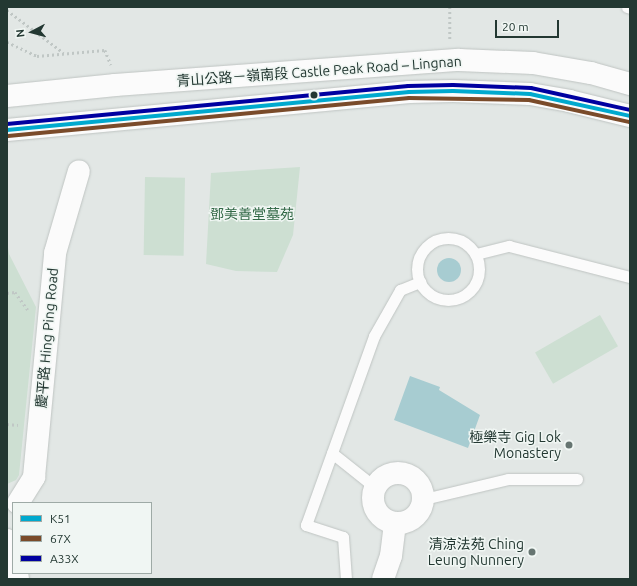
<!DOCTYPE html>
<html>
<head>
<meta charset="utf-8">
<style>
  body { margin:0 }
  #map { position:relative; width:637px; height:586px; overflow:hidden; background:#e2e7e5; font-family:Ubuntu,"Noto Sans TC",sans-serif }
  div>[style] { position:absolute }
  .green>* { inset:0; background:#cddfd2; transform-origin:0 0 }
  .water>* { inset:0; background:#a7ccd1 }
  .round { border-radius:50% }
  .path>* { height:2.5px; margin-top:-1.25px; transform-origin:0; background:repeating-linear-gradient(90deg,#c0c7c5 0 2px,transparent 0 5px) }
  .roads { filter:drop-shadow(0 0 1px #bfc4c2) drop-shadow(0 0 1px #bfc4c2) }
  .lane>* { height:11px; margin:-5.5px; padding:0 5.5px; transform-origin:5.5px; border-radius:5.5px; background:#fbfbfb }
  .lane>.ring { margin:-5.5px; padding:0; box-sizing:content-box; background:none; border:11px solid #fbfbfb; border-radius:50% }
  .street>* { height:22px; margin:-11px; padding:0 11px; transform-origin:11px; border-radius:11px; background:#fbfbfb }
  .street>.ring { margin:-11px; padding:0; box-sizing:content-box; background:none; border:22px solid #fbfbfb; border-radius:50% }
  .secondary>* { height:22px; margin:-11px; padding:0 11px; transform-origin:11px; border-radius:11px; background:#fbfbfb }
  .bus-1>* { height:4px; margin:-2px; padding:0 2px; transform-origin:2px; border-radius:2px; background:#00a9ce }
  .bus-2>* { height:4px; margin:-2px; padding:0 2px; transform-origin:2px; border-radius:2px; background:#7a4b2a }
  .bus-3>* { height:4px; margin:-2px; padding:0 2px; transform-origin:2px; border-radius:2px; background:#0000a0 }
  .dots>* { width:11px; height:11px; translate:-50% -50%; box-sizing:border-box; border:2px solid #f0f6f3; border-radius:50% }
  span { translate:-50% -50%; white-space:nowrap; text-align:center; line-height:1.15; -webkit-text-stroke:3px #f0f6f3; paint-order:stroke }
  .street-label { font-size:14px; color:#233832 }
  .park-label { font-size:14px; color:#326947 }
  .poi-label { font-size:14px; color:#233832 }
  .right { translate:-100% -50%; text-align:right }
  .frame { position:absolute; inset:0; border:8px solid #233832; pointer-events:none }
  .legend { position:absolute; left:12px; top:502px; width:140px; height:72px; box-sizing:border-box; background:#f0f6f3; border:1px solid #9eaaa6; margin:0; padding:5px 7px; list-style:none; font-size:12px; color:#233832 }
  .legend li { display:flex; align-items:center; gap:8px; height:20px }
  .legend b { width:20px; border:1px solid #9eaaa6 }
  .north { position:absolute; left:12px; top:12px; width:40px; height:40px; -webkit-text-stroke:3px #f0f6f3; paint-order:stroke; rotate:264deg; font-size:11px; font-weight:700; line-height:16px; text-align:center; color:#233832 }
  .north::after { content:''; display:block; margin:auto; width:14px; height:18px; background:#233832; clip-path:polygon(50% 0,100% 100%,50% 72%,0 100%) }
  .scale { position:absolute; left:495px; top:20px; width:64px; height:18px; box-sizing:border-box; border:2px solid #233832; border-top:0; padding-left:5px; font-size:12px; line-height:14px; white-space:nowrap; color:#233832; -webkit-text-stroke:3px #f0f6f3; paint-order:stroke }
</style>
</head>
<body>
<div id="map">
  <div class="green">
    <div style="clip-path:polygon(300px 167px,293px 235px,277px 272px,236px 271px,206px 264px,211px 173px)"></div>
    <div style="left:145px;top:177px;width:40px;height:78px;rotate:1deg"></div>
    <div style="clip-path:polygon(7px 241px,9px 254px,36px 307px,19px 475px,16px 480px,7px 484px)"></div>
    <div style="left:600px;top:315px;width:36px;height:75px;rotate:60deg"></div>
  </div>
  <div class="water">
    <div class="round" style="left:437px;top:258px;width:24px;height:24px"></div>
    <div style="clip-path:polygon(410px 376px,440px 387px,439px 390px,480px 415px,468px 448px,394px 420px)"></div>
  </div>
  <div class="path">
    <div style="left:450px;top:7px;width:33px;rotate:90deg"></div>
    <div style="left:7px;top:10px;width:71px;rotate:37deg"></div>
    <div style="left:7px;top:42px;width:33px;rotate:25deg"></div>
    <div style="left:37px;top:56px;width:68px;rotate:-5deg"></div>
    <div style="left:105px;top:50px;width:16px;rotate:68deg"></div>
    <div style="left:7px;top:293px;width:8px;rotate:-7deg"></div>
    <div style="left:15px;top:292px;width:22px;rotate:54deg"></div>
    <div style="left:7px;top:424px;width:11px;rotate:5deg"></div>
  </div>
  <div class="roads">
    <div class="lane">
      <div style="left:627px;top:7px;width:3px;rotate:18deg"></div>
      <div class="ring" style="left:417px;top:238px;width:51px;height:51px"></div>
      <div style="left:476px;top:254px;width:34px;rotate:-14deg"></div>
      <div style="left:509px;top:246px;width:125px;rotate:14.4deg"></div>
      <div style="left:332px;top:453px;width:56px;rotate:38.5deg"></div>
      <div style="left:424px;top:499px;width:86px;rotate:-13.4deg"></div>
      <div style="left:508px;top:479px;width:69px"></div>
      <div style="left:346px;top:579px;width:42px;rotate:-94.1deg"></div>
      <div style="left:343px;top:537px;width:39px;rotate:-162deg"></div>
      <div style="left:306px;top:525px;width:201px;rotate:-70.2deg"></div>
      <div style="left:374px;top:336px;width:53px;rotate:-60.5deg"></div>
      <div style="left:400px;top:290px;width:22px;rotate:-22deg"></div>
    </div>
    <div class="street">
      <div class="ring" style="left:373px;top:473px;width:28px;height:28px"></div>
      <div style="left:18px;top:503px;width:31px;rotate:-58deg"></div>
      <div style="left:34px;top:477px;width:225px;rotate:-84.6deg"></div>
      <div style="left:55px;top:253px;width:85px;rotate:-73.7deg"></div>
      <div style="left:7px;top:540px;width:21px;rotate:73deg"></div>
      <div style="left:17px;top:573px;width:6px;rotate:81deg"></div>
      <div style="left:383px;top:579px;width:24px;rotate:-71deg"></div>
      <div style="left:391px;top:556px;width:33px;rotate:-83deg"></div>
    </div>
    <div class="secondary">
      <div style="left:7px;top:96px;width:109px;rotate:-5.8deg"></div>
      <div style="left:115px;top:85px;width:345px;rotate:-4.2deg"></div>
      <div style="left:459px;top:60px;width:74px;rotate:2.3deg"></div>
      <div style="left:533px;top:63px;width:59px;rotate:9.8deg"></div>
      <div style="left:591px;top:73px;width:41px;rotate:15.8deg"></div>
      <div style="left:7px;top:130px;width:404px;rotate:-5.4deg"></div>
      <div style="left:409px;top:92px;width:44px;rotate:-1.3deg"></div>
      <div style="left:453px;top:91px;width:77px;rotate:2.2deg"></div>
      <div style="left:530px;top:94px;width:40px;rotate:10deg"></div>
      <div style="left:569px;top:101px;width:63px;rotate:13.8deg"></div>
    </div>
  </div>
  <div class="bus-1">
    <div style="left:7px;top:130px;width:404px;rotate:-5.4deg"></div>
    <div style="left:409px;top:92px;width:44px;rotate:-1.3deg"></div>
    <div style="left:453px;top:91px;width:77px;rotate:2.2deg"></div>
    <div style="left:530px;top:94px;width:102px;rotate:12.4deg"></div>
  </div>
  <div class="bus-2">
    <div style="left:8px;top:136px;width:403px;rotate:-5.4deg"></div>
    <div style="left:409px;top:98px;width:120px;rotate:1deg"></div>
    <div style="left:529px;top:100px;width:102px;rotate:12.4deg"></div>
  </div>
  <div class="bus-3">
    <div style="left:7px;top:124px;width:403px;rotate:-5.4deg"></div>
    <div style="left:408px;top:86px;width:45px;rotate:-1.3deg"></div>
    <div style="left:453px;top:85px;width:78px;rotate:2.2deg"></div>
    <div style="left:531px;top:88px;width:101px;rotate:12.5deg"></div>
  </div>
  <div class="dots">
    <div style="left:314px;top:95px;background:#233832"></div>
    <div style="left:569px;top:445px;background:#667571"></div>
    <div style="left:532px;top:552px;background:#667571"></div>
  </div>
  <div class="street-label">
    <span style="left:319px;top:71px;rotate:-4deg">青山公路－嶺南段 Castle Peak Road – Lingnan</span>
    <span style="left:47px;top:338px;rotate:-85deg">慶平路 Hing Ping Road</span>
  </div>
  <div class="park-label">
    <span style="left:252px;top:214px">鄧美善堂墓苑</span>
  </div>
  <div class="poi-label">
    <span class="right" style="left:561px;top:445px">極樂寺 Gig Lok<br>Monastery</span>
    <span class="right" style="left:524px;top:552px">清涼法苑 Ching<br>Leung Nunnery</span>
  </div>
  <div class="frame"></div>
  <ul class="legend">
  <li><b style="height:5px;background:#00a9ce"></b>K51</li>
  <li><b style="height:5px;background:#7a4b2a"></b>67X</li>
  <li><b style="height:5px;background:#0000a0"></b>A33X</li>
  </ul>
  <div class="north">N</div>
  <div class="scale">20 m</div>
</div>
</body>
</html>
